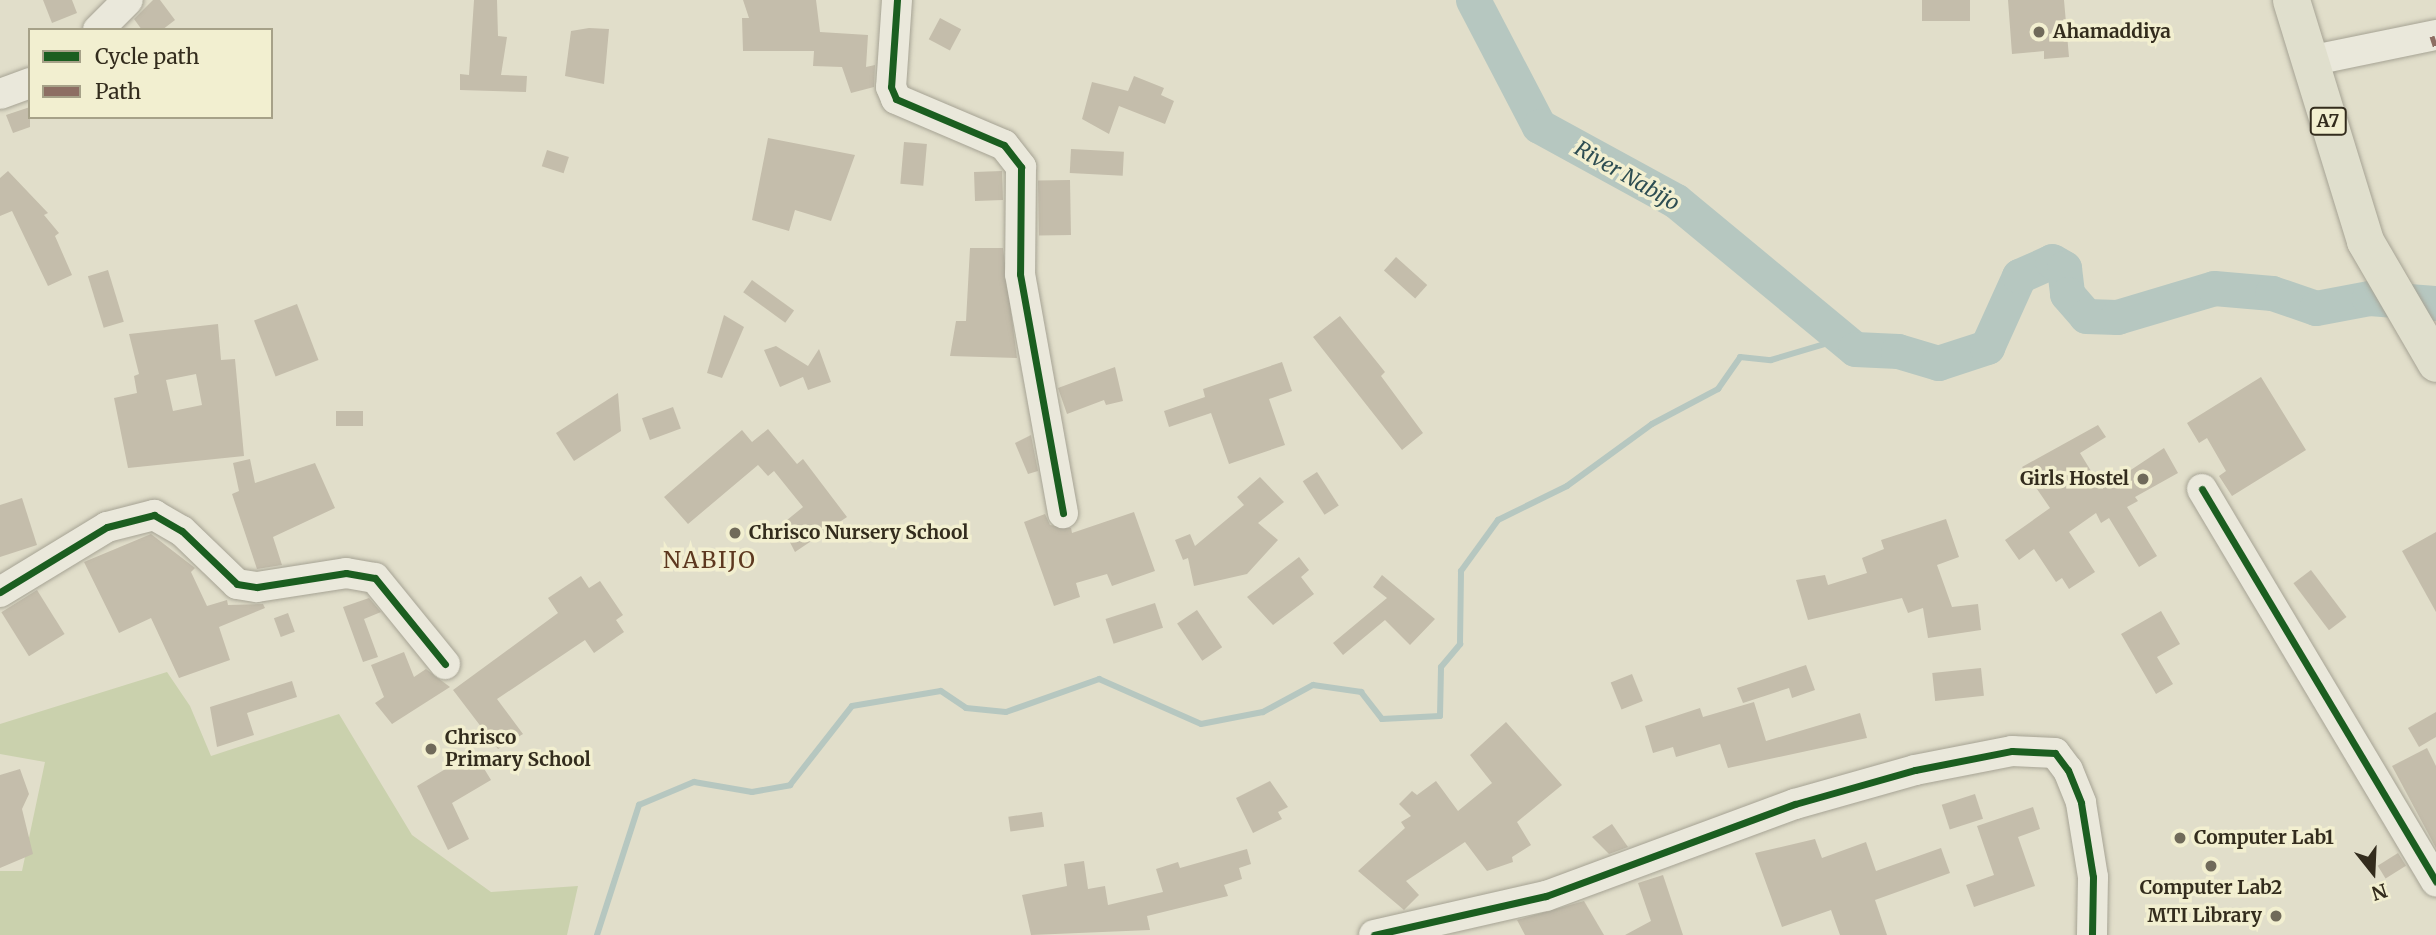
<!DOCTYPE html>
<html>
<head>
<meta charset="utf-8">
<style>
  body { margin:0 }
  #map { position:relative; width:2436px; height:935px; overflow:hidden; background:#e1deca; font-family:Merriweather,serif }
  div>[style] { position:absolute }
  .green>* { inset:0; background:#cad1ad }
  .stream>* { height:6px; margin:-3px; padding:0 3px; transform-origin:3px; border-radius:3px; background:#b6c7c0 }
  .river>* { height:35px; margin:-17.5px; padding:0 17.5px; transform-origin:17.5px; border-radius:17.5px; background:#b6c7c0 }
  .building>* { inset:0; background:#c4bdab; transform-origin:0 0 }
  .roads { filter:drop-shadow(0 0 2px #a6a394) drop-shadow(0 0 2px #a6a394) }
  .minor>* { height:30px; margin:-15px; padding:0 15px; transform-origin:15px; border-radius:15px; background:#eae8db }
  .major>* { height:37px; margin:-18.5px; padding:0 18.5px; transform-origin:18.5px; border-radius:18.5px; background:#e0dfcd }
  .quiet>* { height:5px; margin-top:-2.5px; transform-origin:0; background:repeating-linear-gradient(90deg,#8d6e63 0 10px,transparent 0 15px) }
  .cycleway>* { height:7px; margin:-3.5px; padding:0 3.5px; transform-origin:3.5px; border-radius:3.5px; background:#1b5e20 }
  .dots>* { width:19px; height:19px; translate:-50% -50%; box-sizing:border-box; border:4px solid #f2efd0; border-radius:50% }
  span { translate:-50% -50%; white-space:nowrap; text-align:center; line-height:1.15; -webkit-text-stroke:7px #f2efd0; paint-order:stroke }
  .shield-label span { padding:2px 5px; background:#f2efd0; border:2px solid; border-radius:5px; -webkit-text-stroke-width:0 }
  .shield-label { font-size:18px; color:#332c1d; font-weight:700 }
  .poi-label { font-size:19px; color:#332c1d; font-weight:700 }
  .left { translate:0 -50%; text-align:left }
  .right { translate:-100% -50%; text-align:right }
  .water-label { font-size:21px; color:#2d4d52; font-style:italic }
  .quarter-label { font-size:23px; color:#5d381f; letter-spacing:2px }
  .legend { position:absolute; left:28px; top:28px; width:245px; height:91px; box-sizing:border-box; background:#f2efd0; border:2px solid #a6a188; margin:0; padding:9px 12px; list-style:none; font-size:21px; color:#332c1d }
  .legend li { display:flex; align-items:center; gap:14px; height:35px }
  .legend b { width:35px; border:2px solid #a6a188 }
  .north { position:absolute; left:2338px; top:837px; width:70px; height:70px; -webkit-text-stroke:5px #f2efd0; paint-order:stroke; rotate:162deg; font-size:19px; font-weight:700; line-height:28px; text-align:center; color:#332c1d }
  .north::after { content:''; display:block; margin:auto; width:24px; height:32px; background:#332c1d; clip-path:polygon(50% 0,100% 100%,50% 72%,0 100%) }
</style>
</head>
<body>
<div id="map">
  <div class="green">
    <div style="clip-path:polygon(167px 672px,190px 706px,211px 756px,339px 714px,412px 835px,491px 892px,578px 886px,567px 935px,0 935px,0 871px,22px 871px,45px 762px,0 754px,0 724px)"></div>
  </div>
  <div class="stream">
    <div style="left:597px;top:935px;width:137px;rotate:-72.1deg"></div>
    <div style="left:639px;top:805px;width:60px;rotate:-22.7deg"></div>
    <div style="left:694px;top:782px;width:59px;rotate:9.8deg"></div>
    <div style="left:752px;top:792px;width:39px;rotate:-10deg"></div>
    <div style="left:790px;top:785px;width:100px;rotate:-51.9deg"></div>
    <div style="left:852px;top:706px;width:90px;rotate:-9.6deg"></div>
    <div style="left:941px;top:691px;width:30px;rotate:34deg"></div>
    <div style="left:966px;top:708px;width:40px;rotate:5.7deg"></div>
    <div style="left:1006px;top:712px;width:99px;rotate:-19.5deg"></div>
    <div style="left:1099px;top:679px;width:111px;rotate:23.8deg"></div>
    <div style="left:1201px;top:724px;width:63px;rotate:-11deg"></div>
    <div style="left:1263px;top:712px;width:57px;rotate:-28.4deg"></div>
    <div style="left:1313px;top:685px;width:49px;rotate:8.3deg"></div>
    <div style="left:1361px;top:692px;width:34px;rotate:52deg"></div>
    <div style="left:1382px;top:719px;width:58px;rotate:-3deg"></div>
    <div style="left:1440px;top:716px;width:49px;rotate:-88.8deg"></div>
    <div style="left:1441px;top:667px;width:30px;rotate:-50deg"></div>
    <div style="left:1460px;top:644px;width:73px;rotate:-89.2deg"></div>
    <div style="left:1461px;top:571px;width:63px;rotate:-54deg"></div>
    <div style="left:1498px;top:520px;width:77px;rotate:-26.2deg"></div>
    <div style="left:1567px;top:486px;width:105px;rotate:-36.1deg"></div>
    <div style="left:1652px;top:424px;width:75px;rotate:-27.9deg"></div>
    <div style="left:1718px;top:389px;width:39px;rotate:-55deg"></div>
    <div style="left:1740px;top:357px;width:31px;rotate:6deg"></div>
    <div style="left:1771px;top:360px;width:74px;rotate:-16.5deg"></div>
  </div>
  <div class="river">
    <div style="left:1473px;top:0;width:142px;rotate:62.4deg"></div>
    <div style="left:1539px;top:126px;width:156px;rotate:28.7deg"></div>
    <div style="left:1676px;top:201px;width:232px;rotate:39.6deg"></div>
    <div style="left:1855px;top:349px;width:43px;rotate:2.7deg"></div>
    <div style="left:1898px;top:351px;width:42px;rotate:16.7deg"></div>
    <div style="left:1938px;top:363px;width:52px;rotate:-18.1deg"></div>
    <div style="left:1987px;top:347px;width:78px;rotate:-65.7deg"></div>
    <div style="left:2019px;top:276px;width:36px;rotate:-24deg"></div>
    <div style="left:2052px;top:261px;width:14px;rotate:30deg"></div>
    <div style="left:2064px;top:268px;width:26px;rotate:83deg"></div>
    <div style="left:2067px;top:294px;width:29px;rotate:49deg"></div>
    <div style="left:2086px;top:316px;width:31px;rotate:2deg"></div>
    <div style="left:2117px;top:317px;width:101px;rotate:-16.6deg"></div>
    <div style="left:2214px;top:288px;width:58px;rotate:4.9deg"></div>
    <div style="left:2272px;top:293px;width:46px;rotate:18.8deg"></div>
    <div style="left:2316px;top:308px;width:54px;rotate:-10.7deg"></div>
    <div style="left:2369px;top:298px;width:67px;rotate:4.3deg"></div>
  </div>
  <div class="building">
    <div style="clip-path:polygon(43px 0,72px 0,77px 13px,52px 23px)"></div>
    <div style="clip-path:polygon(153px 0,160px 0,175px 20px,162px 30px,142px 30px,134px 19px)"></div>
    <div style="clip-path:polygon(474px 0,497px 0,498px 36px,507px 37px,501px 75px,527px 76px,526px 92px,460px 90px,460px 74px,469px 75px)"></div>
    <div style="clip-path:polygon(743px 0,816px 0,820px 32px,868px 35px,866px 67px,875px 65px,874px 87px,851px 93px,842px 67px,813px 66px,814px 51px,743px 51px,742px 18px,749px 18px)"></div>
    <div style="left:1922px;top:0;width:48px;height:21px"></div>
    <div style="clip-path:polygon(2008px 0,2064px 0,2069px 57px,2044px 59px,2044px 51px,2012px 54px)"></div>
    <div style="left:940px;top:18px;width:24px;height:24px;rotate:28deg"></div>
    <div style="clip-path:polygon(589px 28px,609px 29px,604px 84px,565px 76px,571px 31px)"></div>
    <div style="clip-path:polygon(1134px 76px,1164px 88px,1161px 95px,1174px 101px,1165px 124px,1119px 106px,1109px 134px,1082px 119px,1092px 82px,1128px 91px)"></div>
    <div style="clip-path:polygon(30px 107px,30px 127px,13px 133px,6px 115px)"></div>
    <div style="clip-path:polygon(768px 138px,855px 155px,831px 221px,795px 210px,789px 231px,752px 220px)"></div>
    <div style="left:904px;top:142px;width:23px;height:42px;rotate:5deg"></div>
    <div style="left:1071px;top:149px;width:53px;height:24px;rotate:3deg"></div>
    <div style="left:547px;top:150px;width:23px;height:17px;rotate:18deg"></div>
    <div style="clip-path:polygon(8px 171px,48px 213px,44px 215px,59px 233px,55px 236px,72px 275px,48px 286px,12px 211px,0 216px,0 178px)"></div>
    <div style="left:1002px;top:171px;width:29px;height:28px;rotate:88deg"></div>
    <div style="left:1070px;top:180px;width:55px;height:32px;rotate:89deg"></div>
    <div style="clip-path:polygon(970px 248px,1003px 248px,1017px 358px,950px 356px,956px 321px,966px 321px)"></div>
    <div style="left:1396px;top:257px;width:42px;height:18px;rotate:42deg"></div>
    <div style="left:108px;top:270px;width:54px;height:21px;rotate:73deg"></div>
    <div style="left:752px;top:280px;width:52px;height:15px;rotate:36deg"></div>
    <div style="left:297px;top:304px;width:60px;height:46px;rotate:69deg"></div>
    <div style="clip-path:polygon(724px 315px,744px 327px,722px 378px,707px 373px)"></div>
    <div style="clip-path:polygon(1340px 316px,1385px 372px,1381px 376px,1423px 433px,1402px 450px,1313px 337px)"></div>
    <div style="clip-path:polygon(evenodd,218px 324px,221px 360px,235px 359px,244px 456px,128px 468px,114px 398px,137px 393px,134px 376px,139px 374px,129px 334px,218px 324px,196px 374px,202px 405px,173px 411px,166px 380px,196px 374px)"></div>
    <div style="clip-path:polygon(776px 346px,808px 366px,819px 349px,831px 382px,808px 390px,803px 377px,780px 387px,764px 350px)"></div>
    <div style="clip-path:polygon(1282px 362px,1292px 391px,1269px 399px,1285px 445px,1229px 464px,1211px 413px,1169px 427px,1164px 411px,1205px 397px,1203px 389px)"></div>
    <div style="clip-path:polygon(1115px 367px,1123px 401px,1106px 405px,1104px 400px,1067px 414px,1058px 388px)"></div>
    <div style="clip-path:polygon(2261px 377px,2306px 450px,2232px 496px,2219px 476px,2226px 471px,2207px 438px,2199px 443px,2187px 423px)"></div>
    <div style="clip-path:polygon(618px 393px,621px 431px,574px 461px,556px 433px)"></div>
    <div style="left:673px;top:407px;width:23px;height:33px;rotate:70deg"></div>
    <div style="left:363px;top:411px;width:15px;height:27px;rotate:90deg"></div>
    <div style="clip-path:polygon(2098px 425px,2106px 437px,2080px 453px,2102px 489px,2164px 448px,2178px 473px,2135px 497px,2138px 501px,2127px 507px,2157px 556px,2139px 567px,2109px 518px,2101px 523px,2096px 513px,2069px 532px,2095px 572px,2069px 589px,2062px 578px,2056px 582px,2034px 549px,2019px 560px,2005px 540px,2050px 508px,2022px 467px)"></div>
    <div style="clip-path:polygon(768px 429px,797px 464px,803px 459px,847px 517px,795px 552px,781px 525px,803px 507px,774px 471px,768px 476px,758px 465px,688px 524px,664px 497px,742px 430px,752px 442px)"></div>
    <div style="clip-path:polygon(1031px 435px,1038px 471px,1028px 474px,1015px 443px)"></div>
    <div style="clip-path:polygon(250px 459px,255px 483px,315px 463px,335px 508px,273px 537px,282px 565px,257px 569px,232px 494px,239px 491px,233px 463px)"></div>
    <div style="left:1317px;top:472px;width:40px;height:17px;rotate:57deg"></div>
    <div style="clip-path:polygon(1260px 477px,1284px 502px,1258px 523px,1278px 540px,1247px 574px,1194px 586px,1188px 558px,1183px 560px,1175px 540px,1190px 534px,1195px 546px,1244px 505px,1237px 497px)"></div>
    <div style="clip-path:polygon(22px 498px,37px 545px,0 557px,0 505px)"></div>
    <div style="clip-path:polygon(1134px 512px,1155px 571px,1112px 586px,1107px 574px,1076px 583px,1080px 597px,1054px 606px,1024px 522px,1045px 514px,1050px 525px,1071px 528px,1072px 533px)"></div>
    <div style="clip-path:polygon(1946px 519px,1959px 557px,1937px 565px,1952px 607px,1978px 604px,1981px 630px,1928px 638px,1923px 608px,1908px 613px,1902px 598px,1808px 620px,1796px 580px,1825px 575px,1828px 585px,1867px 573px,1862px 558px,1884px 549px,1881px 540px)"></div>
    <div style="clip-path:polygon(2436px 532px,2436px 612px,2402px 551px)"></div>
    <div style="clip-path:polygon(151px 534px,195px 568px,191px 572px,207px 606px,227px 600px,228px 605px,263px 604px,265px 608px,219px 627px,230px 660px,179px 678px,151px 618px,119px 633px,84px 562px)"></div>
    <div style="clip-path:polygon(1299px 557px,1309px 570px,1301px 577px,1314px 594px,1273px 625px,1247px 597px)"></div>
    <div style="left:2311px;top:570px;width:59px;height:22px;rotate:53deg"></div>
    <div style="clip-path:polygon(1382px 575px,1435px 619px,1410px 645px,1385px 620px,1343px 655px,1333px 643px,1387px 598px,1373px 587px)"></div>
    <div style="clip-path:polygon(581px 576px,589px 588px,600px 581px,623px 615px,616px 620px,624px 632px,594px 653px,585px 640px,497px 699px,523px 734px,498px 749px,453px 690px,558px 613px,548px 598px)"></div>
    <div style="left:37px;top:590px;width:52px;height:42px;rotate:58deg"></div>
    <div style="clip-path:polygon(369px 598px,381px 612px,364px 619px,378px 657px,363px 662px,343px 607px)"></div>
    <div style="left:1155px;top:603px;width:26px;height:52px;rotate:72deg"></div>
    <div style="left:1197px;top:610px;width:45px;height:24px;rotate:56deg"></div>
    <div style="clip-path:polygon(2161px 611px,2180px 644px,2157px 657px,2173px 684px,2156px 694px,2121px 634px)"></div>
    <div style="left:288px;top:613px;width:20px;height:15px;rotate:70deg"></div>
    <div style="clip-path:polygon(404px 652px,414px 677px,426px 669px,450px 687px,392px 724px,375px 703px,384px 697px,371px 665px)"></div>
    <div style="clip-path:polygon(1806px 665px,1815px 690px,1792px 698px,1789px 688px,1743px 703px,1737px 688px)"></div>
    <div style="left:1981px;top:668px;width:28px;height:49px;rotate:84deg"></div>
    <div style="left:1632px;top:674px;width:29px;height:23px;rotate:68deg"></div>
    <div style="clip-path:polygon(292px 681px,297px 697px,247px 713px,254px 735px,217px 747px,210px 707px)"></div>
    <div style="clip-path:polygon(1754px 702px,1766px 741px,1860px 713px,1867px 738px,1728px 768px,1720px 744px,1676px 757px,1673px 747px,1653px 753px,1645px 726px,1700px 708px,1703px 717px)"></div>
    <div style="clip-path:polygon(2436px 712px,2436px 737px,2419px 747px,2408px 728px)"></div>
    <div style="clip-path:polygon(1506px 722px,1562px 785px,1517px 822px,1531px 845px,1512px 857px,1513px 862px,1487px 871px,1465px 842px,1406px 881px,1419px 895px,1404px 910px,1358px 871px,1405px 828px,1401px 822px,1411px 816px,1399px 804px,1412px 791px,1417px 795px,1436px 781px,1458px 811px,1492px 783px,1470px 755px)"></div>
    <div style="clip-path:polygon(2427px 748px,2436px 766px,2436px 848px,2392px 766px)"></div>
    <div style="clip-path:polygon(474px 752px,491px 780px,452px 803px,469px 839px,448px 850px,417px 786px)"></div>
    <div style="clip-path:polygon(20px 769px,29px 794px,22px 809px,33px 854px,0 868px,0 775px)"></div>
    <div style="clip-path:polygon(1270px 781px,1288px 807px,1278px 812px,1282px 819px,1253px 833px,1236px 798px)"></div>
    <div style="left:1975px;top:794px;width:26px;height:35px;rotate:72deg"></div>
    <div style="clip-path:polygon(2033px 807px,2040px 829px,2018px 837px,2035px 886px,1974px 907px,1966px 885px,1994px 875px,1977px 826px)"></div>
    <div style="left:1042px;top:812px;width:15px;height:34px;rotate:82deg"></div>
    <div style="clip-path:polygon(1612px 824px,1628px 847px,1609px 854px,1592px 837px)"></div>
    <div style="clip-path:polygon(1815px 839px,1822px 858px,1866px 842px,1876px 871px,1941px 848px,1950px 873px,1875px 900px,1887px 935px,1840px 935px,1831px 910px,1782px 927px,1755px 853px)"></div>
    <div style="clip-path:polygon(1247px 849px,1251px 864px,1239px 868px,1242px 879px,1224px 885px,1228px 896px,1147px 916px,1150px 930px,1031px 935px,1022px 895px,1067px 886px,1064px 864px,1084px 861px,1088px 889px,1105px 886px,1108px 905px,1163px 892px,1156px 869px,1178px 862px,1180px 868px)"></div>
    <div style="left:2398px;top:853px;width:15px;height:24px;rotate:58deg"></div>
    <div style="clip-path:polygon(1663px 875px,1683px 935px,1625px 935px,1651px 921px,1638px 883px)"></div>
    <div style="clip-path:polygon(1584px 901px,1604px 935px,1525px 935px,1517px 920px)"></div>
  </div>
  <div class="roads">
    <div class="minor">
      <div style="left:897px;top:0;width:87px;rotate:93.9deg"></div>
      <div style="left:891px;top:87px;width:13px;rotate:67deg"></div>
      <div style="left:896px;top:99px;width:117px;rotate:23.1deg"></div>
      <div style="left:1004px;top:145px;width:28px;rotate:52deg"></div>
      <div style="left:1021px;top:167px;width:107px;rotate:90.5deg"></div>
      <div style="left:1020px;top:274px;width:243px;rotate:79.8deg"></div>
      <div style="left:98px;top:30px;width:42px;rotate:-45deg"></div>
      <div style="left:2309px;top:61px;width:130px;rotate:-11.6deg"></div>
      <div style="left:0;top:94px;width:32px;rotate:-20deg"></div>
      <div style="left:2202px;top:489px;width:457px;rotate:59.2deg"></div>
      <div style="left:0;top:592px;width:125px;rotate:-31.3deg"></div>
      <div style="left:107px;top:527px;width:49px;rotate:-14.3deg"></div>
      <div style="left:154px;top:515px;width:32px;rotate:30deg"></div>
      <div style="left:182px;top:531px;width:76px;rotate:43.9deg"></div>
      <div style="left:237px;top:584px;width:20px;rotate:9deg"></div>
      <div style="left:257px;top:587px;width:90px;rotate:-8.9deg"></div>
      <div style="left:346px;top:573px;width:29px;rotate:10deg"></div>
      <div style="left:375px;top:578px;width:111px;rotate:50.9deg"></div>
      <div style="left:1374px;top:935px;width:176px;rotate:-12.8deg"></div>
      <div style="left:1546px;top:896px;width:265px;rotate:-20.3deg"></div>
      <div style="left:1795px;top:804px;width:125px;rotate:-15.8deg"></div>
      <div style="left:1915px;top:770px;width:99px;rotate:-11.1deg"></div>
      <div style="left:2012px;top:751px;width:43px;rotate:2.7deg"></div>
      <div style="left:2055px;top:753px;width:21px;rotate:53deg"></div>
      <div style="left:2068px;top:770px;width:35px;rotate:68deg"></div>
      <div style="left:2081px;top:803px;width:75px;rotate:80.8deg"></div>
      <div style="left:2093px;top:877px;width:58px;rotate:91deg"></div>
    </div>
    <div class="major">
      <div style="left:2291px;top:0;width:252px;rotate:72.9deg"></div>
      <div style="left:2365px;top:241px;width:141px;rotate:59.8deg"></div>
    </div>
  </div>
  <div class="quiet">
    <div style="left:2432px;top:36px;width:13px;rotate:72deg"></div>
  </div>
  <div class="cycleway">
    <div style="left:897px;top:0;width:87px;rotate:93.9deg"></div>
    <div style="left:891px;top:87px;width:13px;rotate:67deg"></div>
    <div style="left:896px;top:99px;width:117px;rotate:23.1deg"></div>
    <div style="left:1004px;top:145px;width:28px;rotate:52deg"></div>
    <div style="left:1021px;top:167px;width:107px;rotate:90.5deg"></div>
    <div style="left:1020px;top:274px;width:243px;rotate:79.8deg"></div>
    <div style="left:2202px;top:489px;width:457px;rotate:59.2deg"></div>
    <div style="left:0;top:592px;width:125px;rotate:-31.3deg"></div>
    <div style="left:107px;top:527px;width:49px;rotate:-14.3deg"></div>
    <div style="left:154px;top:515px;width:32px;rotate:30deg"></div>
    <div style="left:182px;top:531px;width:76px;rotate:43.9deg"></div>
    <div style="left:237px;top:584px;width:20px;rotate:9deg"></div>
    <div style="left:257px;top:587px;width:90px;rotate:-8.9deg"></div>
    <div style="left:346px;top:573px;width:29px;rotate:10deg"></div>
    <div style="left:375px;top:578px;width:111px;rotate:50.9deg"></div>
    <div style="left:1374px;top:935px;width:176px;rotate:-12.8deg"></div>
    <div style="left:1546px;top:896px;width:265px;rotate:-20.3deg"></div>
    <div style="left:1795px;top:804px;width:125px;rotate:-15.8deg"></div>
    <div style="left:1915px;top:770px;width:99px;rotate:-11.1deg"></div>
    <div style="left:2012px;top:751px;width:43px;rotate:2.7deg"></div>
    <div style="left:2055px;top:753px;width:21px;rotate:53deg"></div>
    <div style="left:2068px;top:770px;width:35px;rotate:68deg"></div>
    <div style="left:2081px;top:803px;width:75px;rotate:80.8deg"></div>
    <div style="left:2093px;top:877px;width:58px;rotate:91deg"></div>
  </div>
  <div class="dots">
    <div style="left:2039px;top:32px;background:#706a5a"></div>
    <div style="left:2143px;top:479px;background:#706a5a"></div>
    <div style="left:735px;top:533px;background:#706a5a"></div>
    <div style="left:431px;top:749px;background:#706a5a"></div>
    <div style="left:2180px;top:838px;background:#706a5a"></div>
    <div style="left:2211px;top:866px;background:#706a5a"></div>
    <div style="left:2276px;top:916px;background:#706a5a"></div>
  </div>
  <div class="shield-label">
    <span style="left:2328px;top:121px">A7</span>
  </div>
  <div class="poi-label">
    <span class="left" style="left:2053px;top:32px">Ahamaddiya</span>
    <span class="right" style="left:2129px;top:479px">Girls Hostel</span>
    <span class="left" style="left:749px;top:533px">Chrisco Nursery School</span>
    <span class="left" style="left:445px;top:749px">Chrisco<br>Primary School</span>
    <span class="left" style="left:2194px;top:838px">Computer Lab1</span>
    <span style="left:2211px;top:888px">Computer Lab2</span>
    <span class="right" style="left:2262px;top:916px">MTI Library</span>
  </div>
  <div class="water-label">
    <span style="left:1627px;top:176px;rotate:30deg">River Nabijo</span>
  </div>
  <div class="quarter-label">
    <span style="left:710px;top:560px">NABIJO</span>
  </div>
  <ul class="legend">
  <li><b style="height:9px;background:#1b5e20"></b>Cycle path</li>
  <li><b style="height:9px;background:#8d6e63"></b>Path</li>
  </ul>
  <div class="north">N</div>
</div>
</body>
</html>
